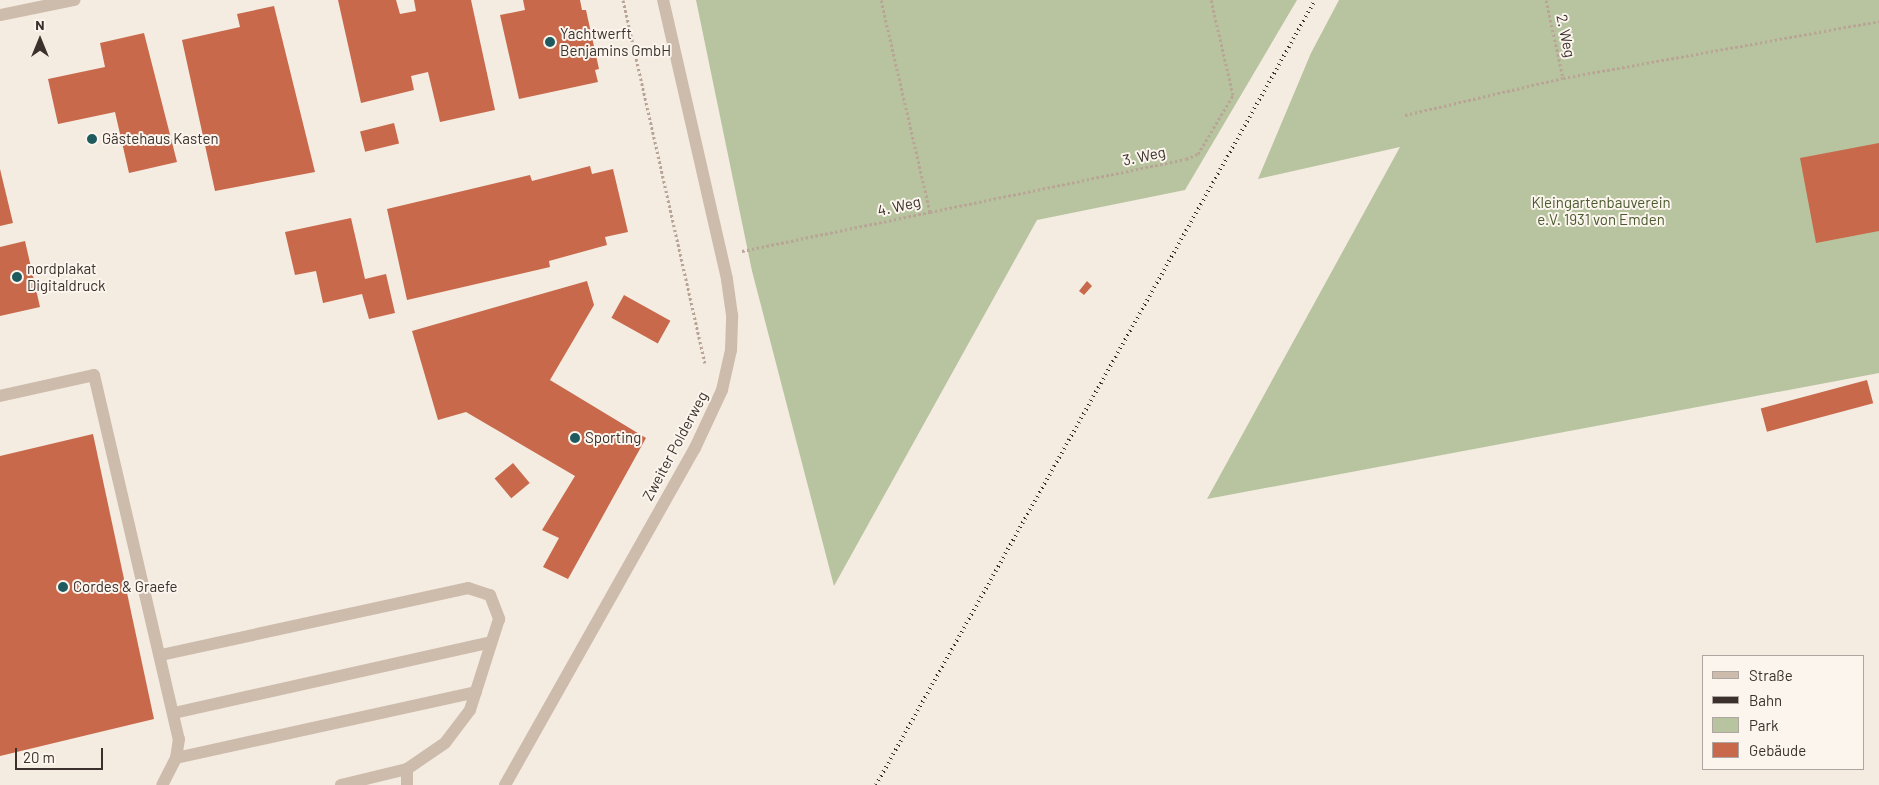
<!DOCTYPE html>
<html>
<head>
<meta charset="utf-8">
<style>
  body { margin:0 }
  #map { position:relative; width:1879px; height:785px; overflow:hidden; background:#f4ebe1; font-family:Barlow,sans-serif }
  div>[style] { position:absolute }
  .green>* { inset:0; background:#b8c4a0 }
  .building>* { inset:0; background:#c8694b; transform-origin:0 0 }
  .path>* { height:3px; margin-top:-1.5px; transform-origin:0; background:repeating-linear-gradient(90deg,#b9a596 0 2.5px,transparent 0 5px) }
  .service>* { height:12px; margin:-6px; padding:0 6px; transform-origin:6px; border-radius:6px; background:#cdbbac }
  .minor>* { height:12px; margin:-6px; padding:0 6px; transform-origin:6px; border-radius:6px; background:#cdbbac }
  .rail>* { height:4px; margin-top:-2px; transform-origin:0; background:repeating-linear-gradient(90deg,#3b302b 0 1px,transparent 0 5px) }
  .dots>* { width:14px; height:14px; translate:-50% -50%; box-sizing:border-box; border:2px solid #fbf5ee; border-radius:50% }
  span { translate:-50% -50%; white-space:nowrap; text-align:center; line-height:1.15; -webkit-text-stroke:4px #fbf5ee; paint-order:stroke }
  .poi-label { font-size:15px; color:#3b302b }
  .left { translate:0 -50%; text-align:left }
  .street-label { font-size:15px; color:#3b302b }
  .park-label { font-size:15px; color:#4a5a2e }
  .legend { position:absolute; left:1702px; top:655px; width:162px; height:115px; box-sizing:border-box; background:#fbf5ee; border:1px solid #aea6a0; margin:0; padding:6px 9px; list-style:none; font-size:15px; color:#3b302b }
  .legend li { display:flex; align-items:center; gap:10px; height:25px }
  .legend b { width:25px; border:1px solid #aea6a0 }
  .north { position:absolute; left:15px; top:15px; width:50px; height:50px; -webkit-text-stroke:4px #fbf5ee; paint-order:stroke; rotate:0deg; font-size:14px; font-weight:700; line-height:20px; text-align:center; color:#3b302b }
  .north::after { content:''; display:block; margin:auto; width:18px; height:22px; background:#3b302b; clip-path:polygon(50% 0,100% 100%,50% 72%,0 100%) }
  .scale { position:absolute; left:15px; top:748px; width:88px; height:22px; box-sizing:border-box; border:2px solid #3b302b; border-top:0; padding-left:6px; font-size:15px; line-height:18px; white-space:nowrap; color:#3b302b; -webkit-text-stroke:4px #fbf5ee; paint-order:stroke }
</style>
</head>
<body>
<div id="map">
  <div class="green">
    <div style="clip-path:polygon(696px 0,1297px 0,1185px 190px,1037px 220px,834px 586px,752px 271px)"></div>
    <div style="clip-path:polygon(1339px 0,1879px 0,1879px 373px,1207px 499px,1400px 147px,1258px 179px,1311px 53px)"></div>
  </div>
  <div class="building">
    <div style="clip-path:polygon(338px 0,396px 0,400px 14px,416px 11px,414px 0,471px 0,495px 110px,440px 122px,428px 72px,411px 76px,414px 90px,361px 103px)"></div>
    <div style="clip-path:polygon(523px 0,580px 0,582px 10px,586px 10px,599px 69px,595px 70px,598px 82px,519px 99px,500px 15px,525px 10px)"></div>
    <div style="clip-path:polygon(274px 6px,315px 172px,215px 191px,182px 40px,240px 27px,237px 14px)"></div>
    <div style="clip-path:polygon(144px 33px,177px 162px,129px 173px,115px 112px,58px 124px,48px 79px,105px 67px,100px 43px)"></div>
    <div style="left:394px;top:123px;width:21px;height:35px;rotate:76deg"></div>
    <div style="clip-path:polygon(1879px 143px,1879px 231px,1816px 243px,1800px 158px)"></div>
    <div style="clip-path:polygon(590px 166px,592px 174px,613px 169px,628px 232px,605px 237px,607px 245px,549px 261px,550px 267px,407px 300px,387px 209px,530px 175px,532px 181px)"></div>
    <div style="clip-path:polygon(0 169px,13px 223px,0 226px)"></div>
    <div style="clip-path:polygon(351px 218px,365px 279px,386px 274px,395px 313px,369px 319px,362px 294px,323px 303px,316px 271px,295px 275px,285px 232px)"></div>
    <div style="clip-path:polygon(25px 241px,40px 307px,0 316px,0 247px)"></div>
    <div style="clip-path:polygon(587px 281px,594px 305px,550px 380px,646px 438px,568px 579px,543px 567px,559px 538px,542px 530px,575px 476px,466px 412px,438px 420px,412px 331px)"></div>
    <div style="clip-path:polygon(1087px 281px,1092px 286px,1084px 295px,1079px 291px)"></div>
    <div style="left:624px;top:295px;width:53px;height:26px;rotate:29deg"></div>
    <div style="left:1867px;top:380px;width:24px;height:110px;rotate:75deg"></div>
    <div style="clip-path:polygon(93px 434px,154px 719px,0 756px,0 456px)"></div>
    <div style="left:513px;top:463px;width:26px;height:24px;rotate:50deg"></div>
  </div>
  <div class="path">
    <div style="left:623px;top:0;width:372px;rotate:77.3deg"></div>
    <div style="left:1546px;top:0;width:80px;rotate:77.7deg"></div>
    <div style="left:1405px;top:115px;width:162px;rotate:-13.2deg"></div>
    <div style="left:1563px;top:78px;width:321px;rotate:-10.2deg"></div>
    <div style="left:930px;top:212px;width:261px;rotate:-11.7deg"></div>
    <div style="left:1186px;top:159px;width:13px;rotate:-23deg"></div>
    <div style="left:1198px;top:154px;width:69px;rotate:-59.3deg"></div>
    <div style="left:1233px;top:95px;width:98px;rotate:-103deg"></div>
    <div style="left:742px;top:251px;width:192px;rotate:-11.7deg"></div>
    <div style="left:930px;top:212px;width:218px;rotate:-103deg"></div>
  </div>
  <div class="service">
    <div style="left:0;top:396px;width:96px;rotate:-12.6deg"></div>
    <div style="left:94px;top:375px;width:374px;rotate:76.9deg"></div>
    <div style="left:179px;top:739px;width:19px;rotate:99deg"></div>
    <div style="left:176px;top:758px;width:30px;rotate:117deg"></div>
    <div style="left:161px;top:655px;width:314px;rotate:-12.3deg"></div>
    <div style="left:468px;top:588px;width:23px;rotate:18deg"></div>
    <div style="left:490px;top:595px;width:26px;rotate:69deg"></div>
    <div style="left:499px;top:619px;width:96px;rotate:107.7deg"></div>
    <div style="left:470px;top:710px;width:41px;rotate:127.1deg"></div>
    <div style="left:445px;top:743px;width:46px;rotate:145.6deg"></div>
    <div style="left:407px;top:769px;width:68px;rotate:166.4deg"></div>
    <div style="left:174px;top:713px;width:325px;rotate:-12.6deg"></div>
    <div style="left:176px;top:758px;width:307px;rotate:-12.4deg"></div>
    <div style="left:407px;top:785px;width:16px;rotate:-90deg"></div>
  </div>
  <div class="minor">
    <div style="left:0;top:15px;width:76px;rotate:-11.5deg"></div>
    <div style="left:505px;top:785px;width:387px;rotate:-60.6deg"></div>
    <div style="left:695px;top:448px;width:64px;rotate:-65deg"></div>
    <div style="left:722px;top:390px;width:41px;rotate:-77.3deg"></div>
    <div style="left:731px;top:350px;width:35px;rotate:-88deg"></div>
    <div style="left:732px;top:315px;width:36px;rotate:-98deg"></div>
    <div style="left:727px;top:279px;width:286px;rotate:-102.9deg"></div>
  </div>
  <div class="rail">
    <div style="left:876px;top:785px;width:899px;rotate:-60.78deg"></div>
  </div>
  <div class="dots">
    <div style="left:550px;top:42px;background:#1f5a5e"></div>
    <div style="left:92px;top:139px;background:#1f5a5e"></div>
    <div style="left:17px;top:277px;background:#1f5a5e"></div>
    <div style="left:575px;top:438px;background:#1f5a5e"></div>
    <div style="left:63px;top:587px;background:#1f5a5e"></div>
  </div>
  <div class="poi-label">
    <span class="left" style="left:560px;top:42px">Yachtwerft<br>Benjamins GmbH</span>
    <span class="left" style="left:102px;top:139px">Gästehaus Kasten</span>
    <span class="left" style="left:27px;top:277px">nordplakat<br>Digitaldruck</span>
    <span class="left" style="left:585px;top:438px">Sporting</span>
    <span class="left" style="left:73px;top:587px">Cordes &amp; Graefe</span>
  </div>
  <div class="street-label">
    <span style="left:1566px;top:36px;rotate:78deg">2. Weg</span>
    <span style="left:1144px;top:156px;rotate:-12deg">3. Weg</span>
    <span style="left:899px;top:206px;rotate:-13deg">4. Weg</span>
    <span style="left:675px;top:446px;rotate:-62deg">Zweiter Polderweg</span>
  </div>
  <div class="park-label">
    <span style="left:1601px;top:211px">Kleingartenbauverein<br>e.V. 1931 von Emden</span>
  </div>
  <ul class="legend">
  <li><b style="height:6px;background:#cdbbac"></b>Straße</li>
  <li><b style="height:6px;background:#3b302b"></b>Bahn</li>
  <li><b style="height:14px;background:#b8c4a0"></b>Park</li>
  <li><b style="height:14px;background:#c8694b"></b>Gebäude</li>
  </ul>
  <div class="north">N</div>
  <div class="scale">20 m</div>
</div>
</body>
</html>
